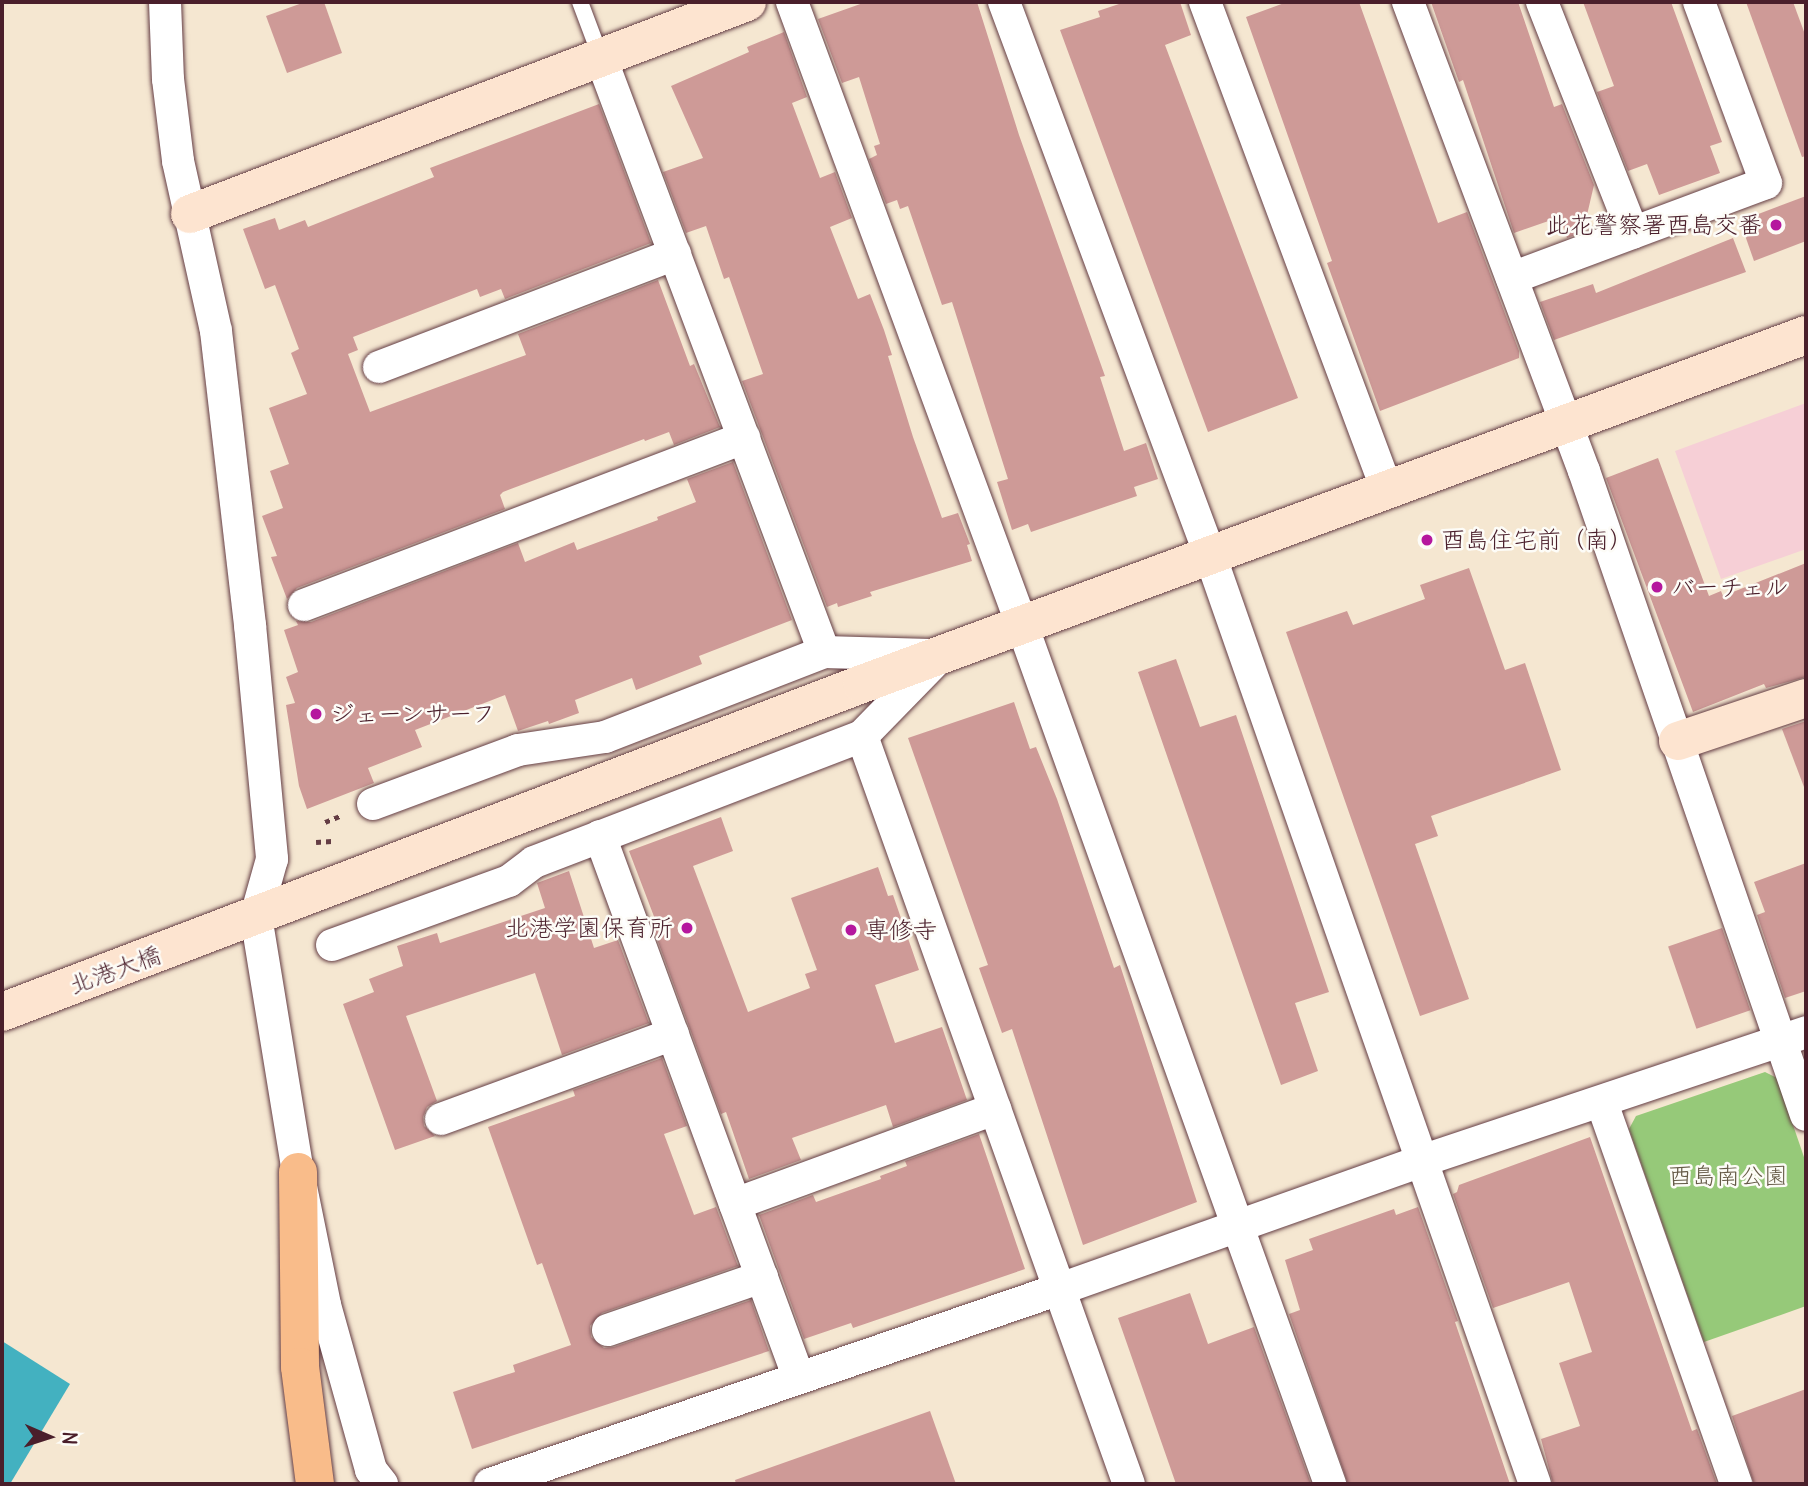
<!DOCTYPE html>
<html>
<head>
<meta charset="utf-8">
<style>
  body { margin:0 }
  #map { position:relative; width:1808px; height:1486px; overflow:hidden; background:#f5e7d1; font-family:Delius,"Klee One",sans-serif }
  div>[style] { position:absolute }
  .built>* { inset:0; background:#f6cfd6 }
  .green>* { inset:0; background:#96c979 }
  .water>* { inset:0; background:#43b1c0 }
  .building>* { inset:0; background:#ce9a97; transform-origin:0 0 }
  .path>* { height:4.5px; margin-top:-2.25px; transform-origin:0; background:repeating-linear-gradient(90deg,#643d44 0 5px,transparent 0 10px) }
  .roads { filter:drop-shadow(0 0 2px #643d44) drop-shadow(0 0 2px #643d44) }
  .lane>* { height:16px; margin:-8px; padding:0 8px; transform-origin:8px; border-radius:8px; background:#fff }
  .street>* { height:32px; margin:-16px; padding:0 16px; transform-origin:16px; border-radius:16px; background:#fff }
  .secondary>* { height:38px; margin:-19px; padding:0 19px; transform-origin:19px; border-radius:19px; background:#fde4d0 }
  .highway>* { height:38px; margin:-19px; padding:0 19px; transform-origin:19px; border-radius:19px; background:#f9bc8a }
  .dots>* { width:19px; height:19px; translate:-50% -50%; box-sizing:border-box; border:4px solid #fdfcf7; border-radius:50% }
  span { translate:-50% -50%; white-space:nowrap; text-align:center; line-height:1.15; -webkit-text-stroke:5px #fdfcf7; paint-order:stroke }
  .poi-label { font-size:24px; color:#4a1f2b }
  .right { translate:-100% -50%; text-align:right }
  .left { translate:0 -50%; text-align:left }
  .street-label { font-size:24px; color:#4a1f2b }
  .park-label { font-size:24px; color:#655a46 }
  .frame { position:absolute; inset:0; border:4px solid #4a1f2b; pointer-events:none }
  .north { position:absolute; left:14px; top:1402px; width:70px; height:70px; -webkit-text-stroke:5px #fdfcf7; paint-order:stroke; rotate:93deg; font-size:19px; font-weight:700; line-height:28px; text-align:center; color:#4a1f2b }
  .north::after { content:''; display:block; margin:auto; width:24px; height:32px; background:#4a1f2b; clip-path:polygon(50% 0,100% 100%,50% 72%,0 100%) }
</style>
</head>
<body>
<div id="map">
  <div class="built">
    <div style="clip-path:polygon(1806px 403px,1806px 549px,1721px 579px,1675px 451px)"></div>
  </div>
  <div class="green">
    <div style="clip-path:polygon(1765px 1072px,1777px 1078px,1806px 1163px,1806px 1306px,1704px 1342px,1629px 1129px,1636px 1116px)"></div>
  </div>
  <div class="water">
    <div style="clip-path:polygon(2px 1341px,70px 1384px,10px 1484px,2px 1484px)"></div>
  </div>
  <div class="building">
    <div style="clip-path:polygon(305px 2px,324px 2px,342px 53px,287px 73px,266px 16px)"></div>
    <div style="clip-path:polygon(866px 2px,977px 2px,1019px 135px,1105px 376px,1100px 377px,1124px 451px,1146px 443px,1158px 479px,1134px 487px,1137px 496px,1031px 532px,1028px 524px,1012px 530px,997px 482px,1008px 479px,952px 302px,942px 305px,908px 206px,900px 209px,897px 200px,886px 204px,869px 159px,877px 155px,874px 146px,880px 144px,859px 77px,842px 83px,818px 19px)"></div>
    <div style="clip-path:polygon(1125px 2px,1180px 2px,1191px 35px,1165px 45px,1298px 398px,1208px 432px,1060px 30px,1100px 17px,1098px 11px)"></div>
    <div style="clip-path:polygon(1287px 2px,1359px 2px,1438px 223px,1467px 212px,1519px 351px,1519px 358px,1380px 411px,1327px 263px,1332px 261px,1246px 17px)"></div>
    <div style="clip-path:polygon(1431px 2px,1518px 2px,1554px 107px,1562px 104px,1594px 185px,1583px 232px,1567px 238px,1560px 217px,1514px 233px,1463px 80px,1459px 82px)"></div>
    <div style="clip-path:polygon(1583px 2px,1671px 2px,1722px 142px,1710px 146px,1720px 173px,1659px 195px,1647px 164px,1628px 171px,1597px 92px,1614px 86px)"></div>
    <div style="clip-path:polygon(1746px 2px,1793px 2px,1806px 37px,1806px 156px,1802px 157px)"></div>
    <div style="clip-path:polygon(784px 32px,807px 97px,792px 103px,820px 178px,835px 172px,852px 218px,830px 227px,858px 299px,870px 294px,884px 330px,892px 355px,888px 356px,913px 437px,942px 518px,958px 513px,970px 544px,967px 545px,972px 561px,870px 592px,872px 596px,838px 607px,837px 603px,827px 607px,742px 381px,763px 374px,729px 277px,724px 279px,706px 226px,686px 233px,663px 172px,703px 158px,671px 86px,749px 52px,747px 47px)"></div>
    <div style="clip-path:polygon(599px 104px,651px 243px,505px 299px,501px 289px,480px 297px,477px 289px,353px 337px,358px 350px,348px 354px,370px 412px,526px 355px,518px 334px,658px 280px,690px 366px,694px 364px,720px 427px,674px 445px,669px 432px,645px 441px,644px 439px,503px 492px,500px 495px,505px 509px,297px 588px,287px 599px,271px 557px,277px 556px,262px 516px,283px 508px,270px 471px,289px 464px,269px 408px,307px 394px,291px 353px,299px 349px,275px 285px,265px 289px,243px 229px,275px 218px,279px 230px,305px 220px,308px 227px,434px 177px,430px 168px)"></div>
    <div style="clip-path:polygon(1806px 196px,1806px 241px,1754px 261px,1740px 221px)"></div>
    <div style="clip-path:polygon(1733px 238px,1746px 272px,1554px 340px,1540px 302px,1593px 284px,1596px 293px)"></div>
    <div style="clip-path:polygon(1658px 458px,1709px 596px,1721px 591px,1723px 596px,1806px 563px,1806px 677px,1766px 688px,1764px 684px,1693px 712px,1606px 478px)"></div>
    <div style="clip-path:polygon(733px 462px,792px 620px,699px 656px,702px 664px,636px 690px,632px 678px,575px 700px,579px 713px,549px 724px,548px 721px,518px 731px,505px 695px,415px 730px,422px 747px,368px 768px,374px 783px,307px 809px,299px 786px,286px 705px,295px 703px,286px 677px,298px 672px,284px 630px,298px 625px,296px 621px,311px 622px,518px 543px,525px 562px,574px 542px,577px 550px,658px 520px,657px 517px,696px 502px,687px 479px)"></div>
    <div style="clip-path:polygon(1469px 568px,1505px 670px,1525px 663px,1561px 770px,1431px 816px,1438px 836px,1415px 844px,1469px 999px,1420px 1016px,1286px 632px,1347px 611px,1353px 625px,1425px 599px,1420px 585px)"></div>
    <div style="clip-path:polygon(1176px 659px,1200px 727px,1236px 715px,1329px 992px,1295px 1003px,1318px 1071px,1281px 1085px,1138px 672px)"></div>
    <div style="clip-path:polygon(1014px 702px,1030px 749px,1036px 747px,1057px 799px,1114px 968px,1120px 965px,1197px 1202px,1083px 1245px,1012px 1029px,1002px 1033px,979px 968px,988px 965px,908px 738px)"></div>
    <div style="clip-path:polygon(1806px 721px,1806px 786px,1804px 787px,1782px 729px)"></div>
    <div style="clip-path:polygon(721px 817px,733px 851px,693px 866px,748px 1012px,810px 988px,805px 974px,817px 970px,791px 898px,878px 867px,888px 896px,893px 895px,919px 970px,875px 985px,895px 1043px,942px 1027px,967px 1100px,893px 1127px,886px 1105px,792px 1138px,801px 1160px,749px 1179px,726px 1112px,721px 1114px,653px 928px,658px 927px,629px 851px)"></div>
    <div style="clip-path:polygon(1806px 863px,1806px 991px,1785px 998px,1757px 915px,1765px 912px,1754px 882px)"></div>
    <div style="clip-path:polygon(569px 871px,594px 948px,618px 940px,649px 1023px,562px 1055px,535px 973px,406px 1016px,437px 1101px,427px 1107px,423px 1117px,424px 1126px,435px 1136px,395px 1150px,343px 1004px,374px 992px,369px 979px,403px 966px,397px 946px,437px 933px,440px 943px,545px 908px,537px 883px)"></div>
    <div style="left:1722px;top:928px;width:87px;height:57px;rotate:71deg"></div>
    <div style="clip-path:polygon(662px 1058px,687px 1126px,664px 1134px,694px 1215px,716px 1207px,738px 1266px,602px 1313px,590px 1326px,591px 1337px,604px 1348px,614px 1347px,751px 1300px,769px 1351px,472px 1449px,453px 1392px,515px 1372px,513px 1365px,571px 1345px,542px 1263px,537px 1265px,488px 1127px,575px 1096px,573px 1090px)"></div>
    <div style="clip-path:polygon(979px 1134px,1025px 1269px,853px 1328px,851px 1323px,804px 1339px,759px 1215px,813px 1195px,816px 1202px,881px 1179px,880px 1176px,907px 1166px,905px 1161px)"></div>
    <div style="clip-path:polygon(1590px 1137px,1692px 1431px,1697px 1429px,1717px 1484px,1553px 1484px,1541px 1439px,1580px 1426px,1559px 1363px,1592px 1352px,1569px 1282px,1493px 1308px,1453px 1194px,1457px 1192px,1459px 1185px)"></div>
    <div style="clip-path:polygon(1418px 1207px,1458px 1321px,1455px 1322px,1510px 1484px,1348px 1484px,1289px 1314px,1300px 1310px,1285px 1260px,1313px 1250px,1309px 1239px,1394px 1209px,1396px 1215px)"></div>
    <div style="clip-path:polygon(1190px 1293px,1208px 1344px,1254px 1327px,1311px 1484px,1176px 1484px,1118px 1318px)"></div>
    <div style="clip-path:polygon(1806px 1389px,1806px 1484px,1754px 1484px,1732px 1416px)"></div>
    <div style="clip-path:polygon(930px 1411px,956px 1484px,736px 1484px,735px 1480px)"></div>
  </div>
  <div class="path">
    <div style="left:325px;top:822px;width:16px;rotate:-22deg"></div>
    <div style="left:316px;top:842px;width:16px;rotate:-4deg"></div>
  </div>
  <div class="roads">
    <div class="lane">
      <div style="left:580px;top:2px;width:60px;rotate:69.4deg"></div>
    </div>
    <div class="street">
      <div style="left:165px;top:2px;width:77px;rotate:87.8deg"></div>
      <div style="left:168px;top:79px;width:83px;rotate:83deg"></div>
      <div style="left:178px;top:161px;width:174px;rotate:77.4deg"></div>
      <div style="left:216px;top:331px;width:296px;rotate:83.4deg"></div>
      <div style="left:250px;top:625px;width:235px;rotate:84.6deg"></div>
      <div style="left:272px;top:859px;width:59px;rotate:105.7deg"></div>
      <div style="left:256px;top:916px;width:259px;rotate:80.7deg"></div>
      <div style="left:298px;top:1172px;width:136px;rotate:78.5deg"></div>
      <div style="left:325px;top:1305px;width:171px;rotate:74.4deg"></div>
      <div style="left:371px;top:1470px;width:18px;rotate:52deg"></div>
      <div style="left:792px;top:2px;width:664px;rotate:69.74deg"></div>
      <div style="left:1022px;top:625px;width:913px;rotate:70.27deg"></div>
      <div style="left:1004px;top:2px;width:590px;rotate:69.57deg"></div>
      <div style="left:1210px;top:555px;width:984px;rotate:70.72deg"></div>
      <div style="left:1205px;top:2px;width:521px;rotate:69.55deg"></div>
      <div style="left:1408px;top:2px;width:501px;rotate:69.43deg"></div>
      <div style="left:1584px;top:471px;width:681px;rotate:70.98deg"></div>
      <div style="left:1542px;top:2px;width:248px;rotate:68.5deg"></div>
      <div style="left:601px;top:58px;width:634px;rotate:69.42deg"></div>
      <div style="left:1512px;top:278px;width:271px;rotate:-20.5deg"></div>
      <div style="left:1766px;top:183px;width:193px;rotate:-110.3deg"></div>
      <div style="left:379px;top:367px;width:317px;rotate:-20.9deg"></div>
      <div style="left:304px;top:605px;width:471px;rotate:-20.8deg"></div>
      <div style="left:862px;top:736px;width:794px;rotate:70.36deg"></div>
      <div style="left:373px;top:804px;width:155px;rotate:-20.4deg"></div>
      <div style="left:518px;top:750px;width:88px;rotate:-8.5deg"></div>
      <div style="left:605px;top:737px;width:235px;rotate:-21.2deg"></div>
      <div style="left:824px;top:652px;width:106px;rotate:1.6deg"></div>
      <div style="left:600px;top:836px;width:575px;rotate:69.86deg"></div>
      <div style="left:332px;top:945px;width:188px;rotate:-19.9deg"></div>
      <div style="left:509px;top:881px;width:31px;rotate:-37deg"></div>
      <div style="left:534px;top:862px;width:351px;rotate:-21deg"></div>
      <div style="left:862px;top:736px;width:110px;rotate:-45.7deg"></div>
      <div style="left:1602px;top:1103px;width:404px;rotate:70.6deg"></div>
      <div style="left:441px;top:1119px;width:247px;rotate:-20.1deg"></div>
      <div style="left:735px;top:1204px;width:277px;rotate:-20.1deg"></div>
      <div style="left:608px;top:1330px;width:163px;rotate:-19deg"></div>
      <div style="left:490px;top:1484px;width:602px;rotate:-18.89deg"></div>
      <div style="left:1060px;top:1289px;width:386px;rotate:-19.5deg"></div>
      <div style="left:1424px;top:1160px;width:403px;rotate:-18.5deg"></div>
    </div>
    <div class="secondary">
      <div style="left:190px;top:214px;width:596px;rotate:-20.84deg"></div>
      <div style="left:1678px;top:741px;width:135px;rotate:-18.6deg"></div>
      <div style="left:2px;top:1012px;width:920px;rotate:-20.88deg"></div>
      <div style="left:862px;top:684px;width:1006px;rotate:-20.29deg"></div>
    </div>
    <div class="highway">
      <div style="left:298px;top:1172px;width:195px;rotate:89.4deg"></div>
      <div style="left:300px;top:1367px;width:118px;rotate:82.7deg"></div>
    </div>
  </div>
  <div class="dots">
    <div style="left:1776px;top:225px;background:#b5179e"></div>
    <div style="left:1427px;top:540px;background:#b5179e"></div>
    <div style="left:1657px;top:587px;background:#b5179e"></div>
    <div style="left:316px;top:714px;background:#b5179e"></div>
    <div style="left:687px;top:928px;background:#b5179e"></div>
    <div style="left:851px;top:930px;background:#b5179e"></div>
  </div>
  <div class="poi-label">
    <span class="right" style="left:1762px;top:225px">此花警察署酉島交番</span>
    <span class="left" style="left:1441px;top:540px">酉島住宅前（南）</span>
    <span class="left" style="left:1671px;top:587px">バーチェル</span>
    <span class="left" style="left:330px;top:714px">ジェーンサーフ</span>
    <span class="right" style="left:673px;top:928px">北港学園保育所</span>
    <span class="left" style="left:865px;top:930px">専修寺</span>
  </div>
  <div class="street-label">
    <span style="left:115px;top:970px;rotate:-20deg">北港大橋</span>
  </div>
  <div class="park-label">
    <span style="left:1728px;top:1176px">酉島南公園</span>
  </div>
  <div class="frame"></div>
  <div class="north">N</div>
</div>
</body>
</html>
